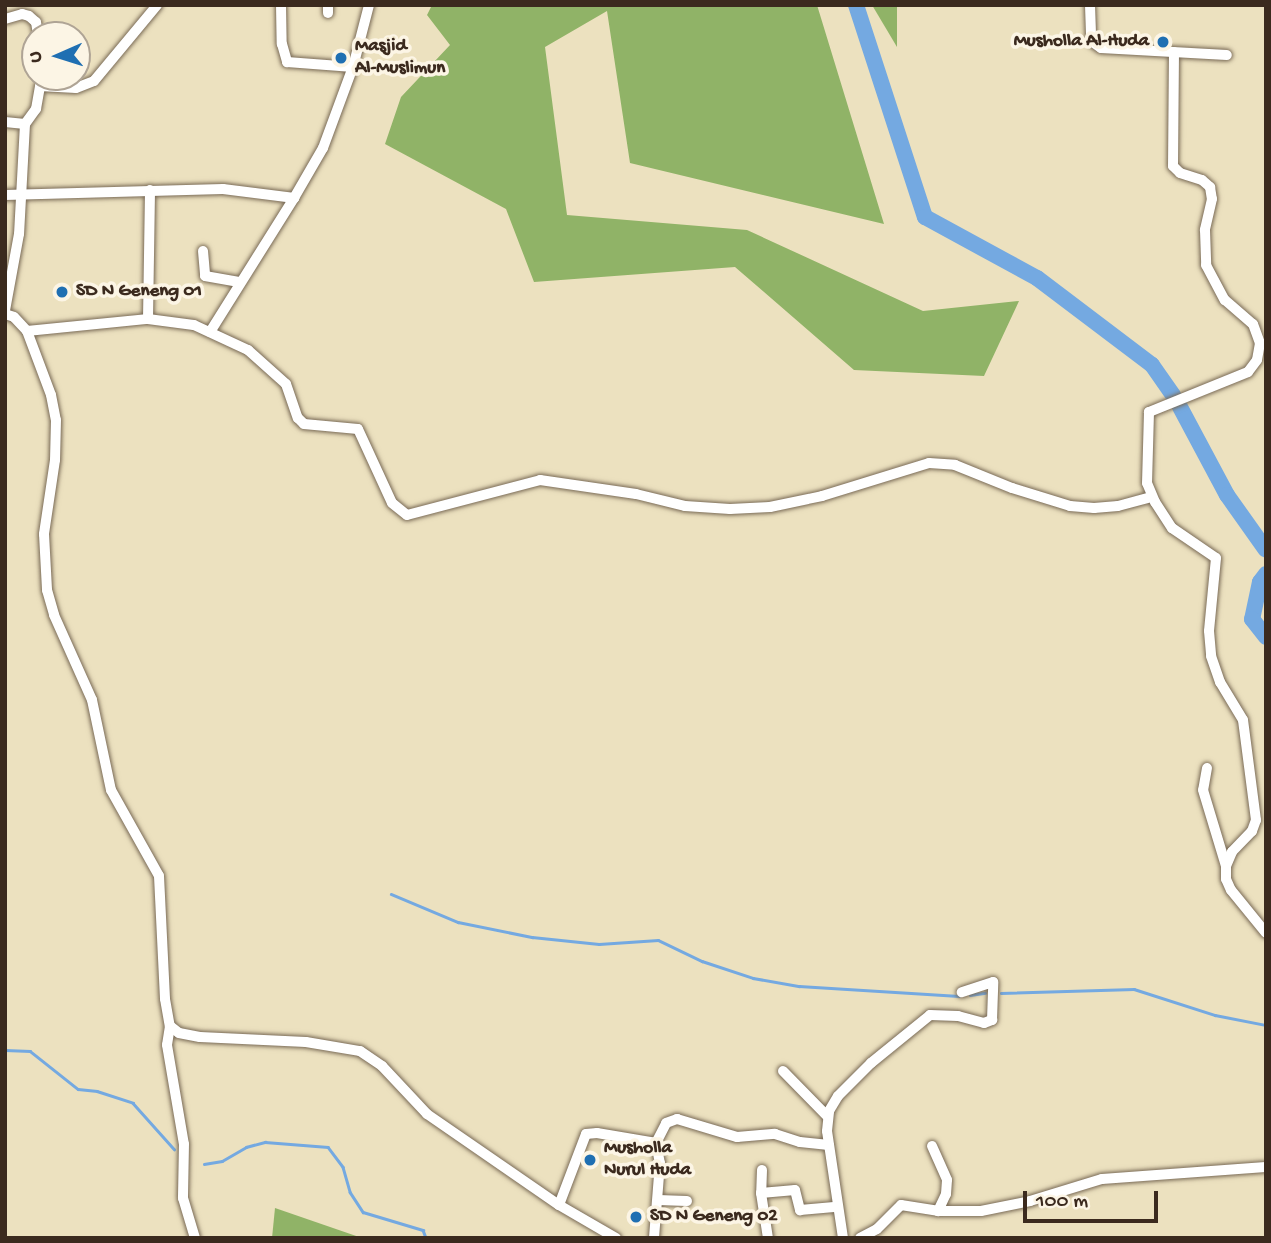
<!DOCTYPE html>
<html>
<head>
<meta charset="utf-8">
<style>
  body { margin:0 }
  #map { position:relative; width:1271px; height:1243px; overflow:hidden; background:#ece1bf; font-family:"Gochi Hand",sans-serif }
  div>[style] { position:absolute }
  .forest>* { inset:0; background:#90b367 }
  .stream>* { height:2.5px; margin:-1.25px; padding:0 1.25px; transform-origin:1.25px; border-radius:1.25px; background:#74a9e1 }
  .river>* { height:16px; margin:-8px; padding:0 8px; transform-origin:8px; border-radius:8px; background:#74a9e1 }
  .roads { filter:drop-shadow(0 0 2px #796a56) drop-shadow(0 0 2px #796a56) }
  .minor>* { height:10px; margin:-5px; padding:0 5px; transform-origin:5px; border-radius:5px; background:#fff }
  .dots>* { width:19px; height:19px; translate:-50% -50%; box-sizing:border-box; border:4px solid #fcf5e5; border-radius:50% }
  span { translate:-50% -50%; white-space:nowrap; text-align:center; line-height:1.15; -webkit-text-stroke:7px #fcf5e5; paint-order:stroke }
  .poi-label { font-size:19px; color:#3b2a1e; font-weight:700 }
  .right { translate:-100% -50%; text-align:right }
  .left { translate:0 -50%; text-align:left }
  .frame { position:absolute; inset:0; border:7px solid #3b2a1e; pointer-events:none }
  .north { position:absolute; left:21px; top:21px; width:70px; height:70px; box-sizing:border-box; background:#fcf5e5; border:2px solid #afa495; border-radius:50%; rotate:267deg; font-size:19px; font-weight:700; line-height:28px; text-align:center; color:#3b2a1e }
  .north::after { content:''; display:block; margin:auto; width:24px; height:32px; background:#1f6fb2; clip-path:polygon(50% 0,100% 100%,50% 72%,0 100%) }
  .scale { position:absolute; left:1023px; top:1191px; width:135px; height:32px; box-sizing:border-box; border:4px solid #3b2a1e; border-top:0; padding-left:9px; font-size:21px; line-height:24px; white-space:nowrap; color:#3b2a1e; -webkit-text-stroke:5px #fcf5e5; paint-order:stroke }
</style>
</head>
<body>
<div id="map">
  <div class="forest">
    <div style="clip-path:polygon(432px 5px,817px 5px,884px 224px,630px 163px,607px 11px,545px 47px,567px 215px,747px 230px,923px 311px,1019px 301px,984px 376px,854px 370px,735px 267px,534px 282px,506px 209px,385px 144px,401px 97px,450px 45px,427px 15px)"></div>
    <div style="clip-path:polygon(872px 5px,897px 5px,897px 47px)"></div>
    <div style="clip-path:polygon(275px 1208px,362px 1238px,272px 1238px)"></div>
  </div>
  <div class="stream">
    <div style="left:391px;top:894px;width:73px;rotate:22.7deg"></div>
    <div style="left:458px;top:922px;width:76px;rotate:11.5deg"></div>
    <div style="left:532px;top:937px;width:67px;rotate:6deg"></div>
    <div style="left:599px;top:944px;width:59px;rotate:-3.9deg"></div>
    <div style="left:658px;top:940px;width:49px;rotate:25.5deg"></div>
    <div style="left:702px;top:961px;width:54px;rotate:18.4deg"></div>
    <div style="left:753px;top:978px;width:47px;rotate:9.9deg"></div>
    <div style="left:799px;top:986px;width:160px;rotate:3.6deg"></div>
    <div style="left:1001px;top:993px;width:133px;rotate:-1.7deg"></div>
    <div style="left:1134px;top:989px;width:85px;rotate:17.8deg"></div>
    <div style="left:1215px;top:1015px;width:52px;rotate:11.1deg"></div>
    <div style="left:970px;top:995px;width:15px;rotate:-8deg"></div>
    <div style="left:5px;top:1050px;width:25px;rotate:2deg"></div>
    <div style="left:30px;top:1051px;width:61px;rotate:38.4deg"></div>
    <div style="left:78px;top:1089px;width:19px;rotate:6deg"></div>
    <div style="left:97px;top:1091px;width:38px;rotate:18deg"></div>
    <div style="left:133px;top:1103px;width:62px;rotate:48.3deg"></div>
    <div style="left:204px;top:1164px;width:18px;rotate:-9deg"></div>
    <div style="left:222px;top:1161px;width:28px;rotate:-30deg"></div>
    <div style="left:246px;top:1147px;width:20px;rotate:-15deg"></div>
    <div style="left:265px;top:1142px;width:63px;rotate:4.5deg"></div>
    <div style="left:328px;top:1147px;width:25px;rotate:53deg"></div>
    <div style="left:343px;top:1167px;width:26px;rotate:74deg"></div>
    <div style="left:350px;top:1192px;width:24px;rotate:57deg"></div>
    <div style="left:363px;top:1212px;width:63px;rotate:16.7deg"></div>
    <div style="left:423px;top:1230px;width:9px;rotate:69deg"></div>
  </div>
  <div class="river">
    <div style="left:856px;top:5px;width:223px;rotate:72deg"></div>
    <div style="left:925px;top:217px;width:128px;rotate:28.6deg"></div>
    <div style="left:1037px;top:278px;width:144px;rotate:37.1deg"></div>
    <div style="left:1152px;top:365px;width:37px;rotate:55deg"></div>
    <div style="left:1180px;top:407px;width:100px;rotate:61.9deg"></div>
    <div style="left:1227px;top:495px;width:67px;rotate:54.7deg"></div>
    <div style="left:1266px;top:574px;width:10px;rotate:127deg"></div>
    <div style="left:1260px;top:582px;width:38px;rotate:102deg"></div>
    <div style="left:1252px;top:619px;width:23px;rotate:52deg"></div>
  </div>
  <div class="roads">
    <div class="minor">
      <div style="left:281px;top:5px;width:39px;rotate:89deg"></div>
      <div style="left:282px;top:44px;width:19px;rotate:74deg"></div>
      <div style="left:287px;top:62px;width:66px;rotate:4.3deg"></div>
      <div style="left:328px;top:5px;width:8px;rotate:90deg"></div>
      <div style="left:1090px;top:5px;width:36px;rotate:88deg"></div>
      <div style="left:1091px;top:41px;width:12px;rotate:35deg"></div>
      <div style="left:1101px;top:48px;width:126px;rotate:3.2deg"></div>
      <div style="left:5px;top:19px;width:18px;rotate:-16deg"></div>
      <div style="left:22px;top:14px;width:7px;rotate:16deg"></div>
      <div style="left:29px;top:16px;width:9px;rotate:41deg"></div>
      <div style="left:36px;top:22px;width:13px;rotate:81deg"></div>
      <div style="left:1174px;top:52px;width:114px;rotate:90.5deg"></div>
      <div style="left:1173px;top:166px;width:10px;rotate:45deg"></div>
      <div style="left:1180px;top:173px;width:23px;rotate:18deg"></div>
      <div style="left:1202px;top:180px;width:11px;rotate:41deg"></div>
      <div style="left:1210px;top:187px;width:12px;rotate:81deg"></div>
      <div style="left:1212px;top:199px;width:32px;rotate:103deg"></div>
      <div style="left:1205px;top:230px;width:35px;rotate:88deg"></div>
      <div style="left:1206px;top:265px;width:40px;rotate:62deg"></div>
      <div style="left:1225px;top:300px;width:37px;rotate:41deg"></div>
      <div style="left:1253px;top:324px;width:20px;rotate:70deg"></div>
      <div style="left:1260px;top:343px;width:17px;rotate:100deg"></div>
      <div style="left:1257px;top:360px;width:15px;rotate:127deg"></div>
      <div style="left:1248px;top:372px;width:107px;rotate:158deg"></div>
      <div style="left:1149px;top:412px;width:71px;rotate:91.6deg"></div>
      <div style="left:1147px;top:483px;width:21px;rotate:67deg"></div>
      <div style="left:1155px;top:502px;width:31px;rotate:57deg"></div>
      <div style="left:1172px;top:528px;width:53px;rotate:34.3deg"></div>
      <div style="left:1216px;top:558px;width:73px;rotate:95.5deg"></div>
      <div style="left:1209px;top:631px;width:25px;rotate:85deg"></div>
      <div style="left:1211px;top:656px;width:28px;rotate:71deg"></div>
      <div style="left:1220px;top:682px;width:44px;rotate:58.8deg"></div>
      <div style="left:1243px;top:720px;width:101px;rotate:82.6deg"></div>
      <div style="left:1256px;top:820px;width:12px;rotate:110deg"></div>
      <div style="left:1252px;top:831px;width:29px;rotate:134deg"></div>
      <div style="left:1232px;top:852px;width:15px;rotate:113deg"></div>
      <div style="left:1226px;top:866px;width:13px;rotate:90deg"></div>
      <div style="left:1226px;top:879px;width:12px;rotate:66deg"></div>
      <div style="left:1231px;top:890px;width:55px;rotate:50.9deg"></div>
      <div style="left:5px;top:122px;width:20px;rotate:6deg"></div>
      <div style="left:25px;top:124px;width:110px;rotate:93.1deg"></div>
      <div style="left:19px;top:234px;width:77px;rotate:100.4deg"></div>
      <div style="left:25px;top:124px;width:19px;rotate:-54deg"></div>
      <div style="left:36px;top:109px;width:23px;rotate:-80deg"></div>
      <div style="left:40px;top:86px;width:36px;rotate:3deg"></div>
      <div style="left:76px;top:88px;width:19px;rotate:-21deg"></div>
      <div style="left:94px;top:81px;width:99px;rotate:-50.3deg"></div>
      <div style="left:5px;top:195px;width:218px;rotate:-1.6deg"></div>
      <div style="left:223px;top:189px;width:72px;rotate:7.2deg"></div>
      <div style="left:294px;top:198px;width:58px;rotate:-59.9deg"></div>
      <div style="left:323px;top:148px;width:86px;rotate:-69.7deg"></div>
      <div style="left:353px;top:67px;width:64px;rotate:-75.5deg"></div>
      <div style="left:203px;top:251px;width:25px;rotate:85deg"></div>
      <div style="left:205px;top:276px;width:36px;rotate:10deg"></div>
      <div style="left:5px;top:314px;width:9px;rotate:18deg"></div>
      <div style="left:14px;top:317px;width:19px;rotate:47deg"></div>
      <div style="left:27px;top:331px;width:122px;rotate:-5.7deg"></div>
      <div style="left:148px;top:319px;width:129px;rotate:-89.1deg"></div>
      <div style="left:148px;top:319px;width:46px;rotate:7.4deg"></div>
      <div style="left:194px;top:325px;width:60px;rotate:24.8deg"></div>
      <div style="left:248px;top:350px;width:51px;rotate:41.8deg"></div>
      <div style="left:286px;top:384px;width:36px;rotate:71deg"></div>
      <div style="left:298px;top:418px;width:8px;rotate:45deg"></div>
      <div style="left:304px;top:424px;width:54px;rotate:5.3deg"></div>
      <div style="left:358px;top:429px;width:81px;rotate:65.3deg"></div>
      <div style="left:392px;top:503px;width:19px;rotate:39deg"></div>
      <div style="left:407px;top:515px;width:138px;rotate:-14.7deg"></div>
      <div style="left:540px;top:480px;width:97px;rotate:8.3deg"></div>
      <div style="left:636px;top:494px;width:50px;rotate:13.8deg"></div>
      <div style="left:685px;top:506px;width:45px;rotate:3.8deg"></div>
      <div style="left:730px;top:509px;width:40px;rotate:-2.9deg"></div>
      <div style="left:770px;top:507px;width:53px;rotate:-11.9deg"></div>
      <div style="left:822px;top:496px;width:112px;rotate:-17.1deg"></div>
      <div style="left:929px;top:463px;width:26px;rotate:4deg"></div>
      <div style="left:955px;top:465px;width:61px;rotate:22deg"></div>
      <div style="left:1012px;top:488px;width:61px;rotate:17.2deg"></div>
      <div style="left:1070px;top:506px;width:24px;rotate:5deg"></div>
      <div style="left:1094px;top:508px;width:24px;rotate:-5deg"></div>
      <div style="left:1118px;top:506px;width:35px;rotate:-15deg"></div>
      <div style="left:27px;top:331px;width:68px;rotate:69.4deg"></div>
      <div style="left:51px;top:395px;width:25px;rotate:79deg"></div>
      <div style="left:56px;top:420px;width:40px;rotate:91.4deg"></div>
      <div style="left:55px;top:460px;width:75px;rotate:98.5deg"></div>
      <div style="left:44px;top:534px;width:56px;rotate:86.9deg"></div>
      <div style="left:47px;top:590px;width:26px;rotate:74deg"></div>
      <div style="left:54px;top:615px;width:93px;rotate:65.9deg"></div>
      <div style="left:92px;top:700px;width:92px;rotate:78.1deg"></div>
      <div style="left:111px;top:790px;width:98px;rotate:60.8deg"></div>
      <div style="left:159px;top:876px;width:123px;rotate:87.2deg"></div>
      <div style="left:165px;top:999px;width:27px;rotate:80deg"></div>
      <div style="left:170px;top:1026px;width:11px;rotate:38deg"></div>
      <div style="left:179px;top:1033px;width:21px;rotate:11deg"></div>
      <div style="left:200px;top:1037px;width:106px;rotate:2.7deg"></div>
      <div style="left:306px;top:1042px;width:55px;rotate:9.5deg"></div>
      <div style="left:360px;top:1051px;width:27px;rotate:34deg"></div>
      <div style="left:382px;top:1066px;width:66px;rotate:46.8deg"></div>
      <div style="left:427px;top:1114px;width:160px;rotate:34.6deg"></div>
      <div style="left:559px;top:1205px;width:66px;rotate:30.1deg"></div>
      <div style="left:210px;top:332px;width:158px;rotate:-57.9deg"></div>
      <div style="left:1207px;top:768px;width:22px;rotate:100deg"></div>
      <div style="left:1203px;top:790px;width:79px;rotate:73.2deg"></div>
      <div style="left:170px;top:1026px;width:19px;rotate:99deg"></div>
      <div style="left:167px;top:1045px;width:100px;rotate:80.3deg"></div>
      <div style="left:184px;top:1144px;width:54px;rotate:91.1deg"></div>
      <div style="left:183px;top:1198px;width:42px;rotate:73.3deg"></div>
      <div style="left:783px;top:1071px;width:63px;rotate:45.6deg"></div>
      <div style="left:656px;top:1143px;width:22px;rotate:-63deg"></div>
      <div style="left:666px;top:1123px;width:12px;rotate:-20deg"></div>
      <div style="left:677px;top:1119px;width:63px;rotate:16.7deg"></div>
      <div style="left:737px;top:1137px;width:38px;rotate:-5deg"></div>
      <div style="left:775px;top:1134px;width:26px;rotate:18deg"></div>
      <div style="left:800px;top:1142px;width:29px;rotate:6deg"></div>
      <div style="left:932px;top:1146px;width:37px;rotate:66deg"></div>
      <div style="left:947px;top:1180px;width:14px;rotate:94deg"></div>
      <div style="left:946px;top:1194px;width:19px;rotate:115deg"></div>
      <div style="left:762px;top:1170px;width:23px;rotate:92deg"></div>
      <div style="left:761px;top:1193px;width:46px;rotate:81.2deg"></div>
      <div style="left:761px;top:1193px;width:34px;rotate:-5deg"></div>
      <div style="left:795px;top:1190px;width:21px;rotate:76deg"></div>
      <div style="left:800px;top:1210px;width:37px;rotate:-5deg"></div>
      <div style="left:658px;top:1200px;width:29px;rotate:2deg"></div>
      <div style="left:559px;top:1205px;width:76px;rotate:-69.2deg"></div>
      <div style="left:586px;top:1134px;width:11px;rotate:-5deg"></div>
      <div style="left:597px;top:1133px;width:60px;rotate:9.6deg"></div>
      <div style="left:656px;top:1143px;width:20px;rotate:79deg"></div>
      <div style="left:660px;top:1163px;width:75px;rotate:94.6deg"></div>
      <div style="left:843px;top:1238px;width:108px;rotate:-98.5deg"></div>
      <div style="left:827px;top:1131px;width:20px;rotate:-84deg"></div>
      <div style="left:829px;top:1111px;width:17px;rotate:-59deg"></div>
      <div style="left:838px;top:1096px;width:47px;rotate:-45deg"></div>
      <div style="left:871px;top:1063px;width:76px;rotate:-39.1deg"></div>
      <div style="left:930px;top:1015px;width:28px;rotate:2deg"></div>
      <div style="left:958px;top:1016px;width:27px;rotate:15deg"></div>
      <div style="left:984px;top:1023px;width:9px;rotate:-21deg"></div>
      <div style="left:992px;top:1020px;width:38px;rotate:-88deg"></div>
      <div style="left:993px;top:982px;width:33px;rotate:162deg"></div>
      <div style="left:860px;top:1238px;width:19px;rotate:-28deg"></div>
      <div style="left:877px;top:1229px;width:34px;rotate:-45deg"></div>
      <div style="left:901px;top:1205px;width:37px;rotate:9deg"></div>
      <div style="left:938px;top:1211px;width:43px"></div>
      <div style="left:981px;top:1211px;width:50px;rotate:-11.5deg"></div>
      <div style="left:1030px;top:1201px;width:75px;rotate:-17deg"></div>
      <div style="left:1102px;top:1179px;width:164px;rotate:-4.2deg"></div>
    </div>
  </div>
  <div class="dots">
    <div style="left:1163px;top:42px;background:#1f6fb2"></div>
    <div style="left:341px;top:58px;background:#1f6fb2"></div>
    <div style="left:62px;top:292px;background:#1f6fb2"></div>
    <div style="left:590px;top:1160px;background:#1f6fb2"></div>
    <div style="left:636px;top:1217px;background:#1f6fb2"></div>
  </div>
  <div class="poi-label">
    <span class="right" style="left:1149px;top:42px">Musholla Al-Huda</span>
    <span class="left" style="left:355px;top:58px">Masjid<br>Al-Muslimun</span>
    <span class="left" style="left:76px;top:292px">SD N Geneng 01</span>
    <span class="left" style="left:604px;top:1160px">Musholla<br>Nurul Huda</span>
    <span class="left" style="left:650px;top:1217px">SD N Geneng 02</span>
  </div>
  <div class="frame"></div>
  <div class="north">U</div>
  <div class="scale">100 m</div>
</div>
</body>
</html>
